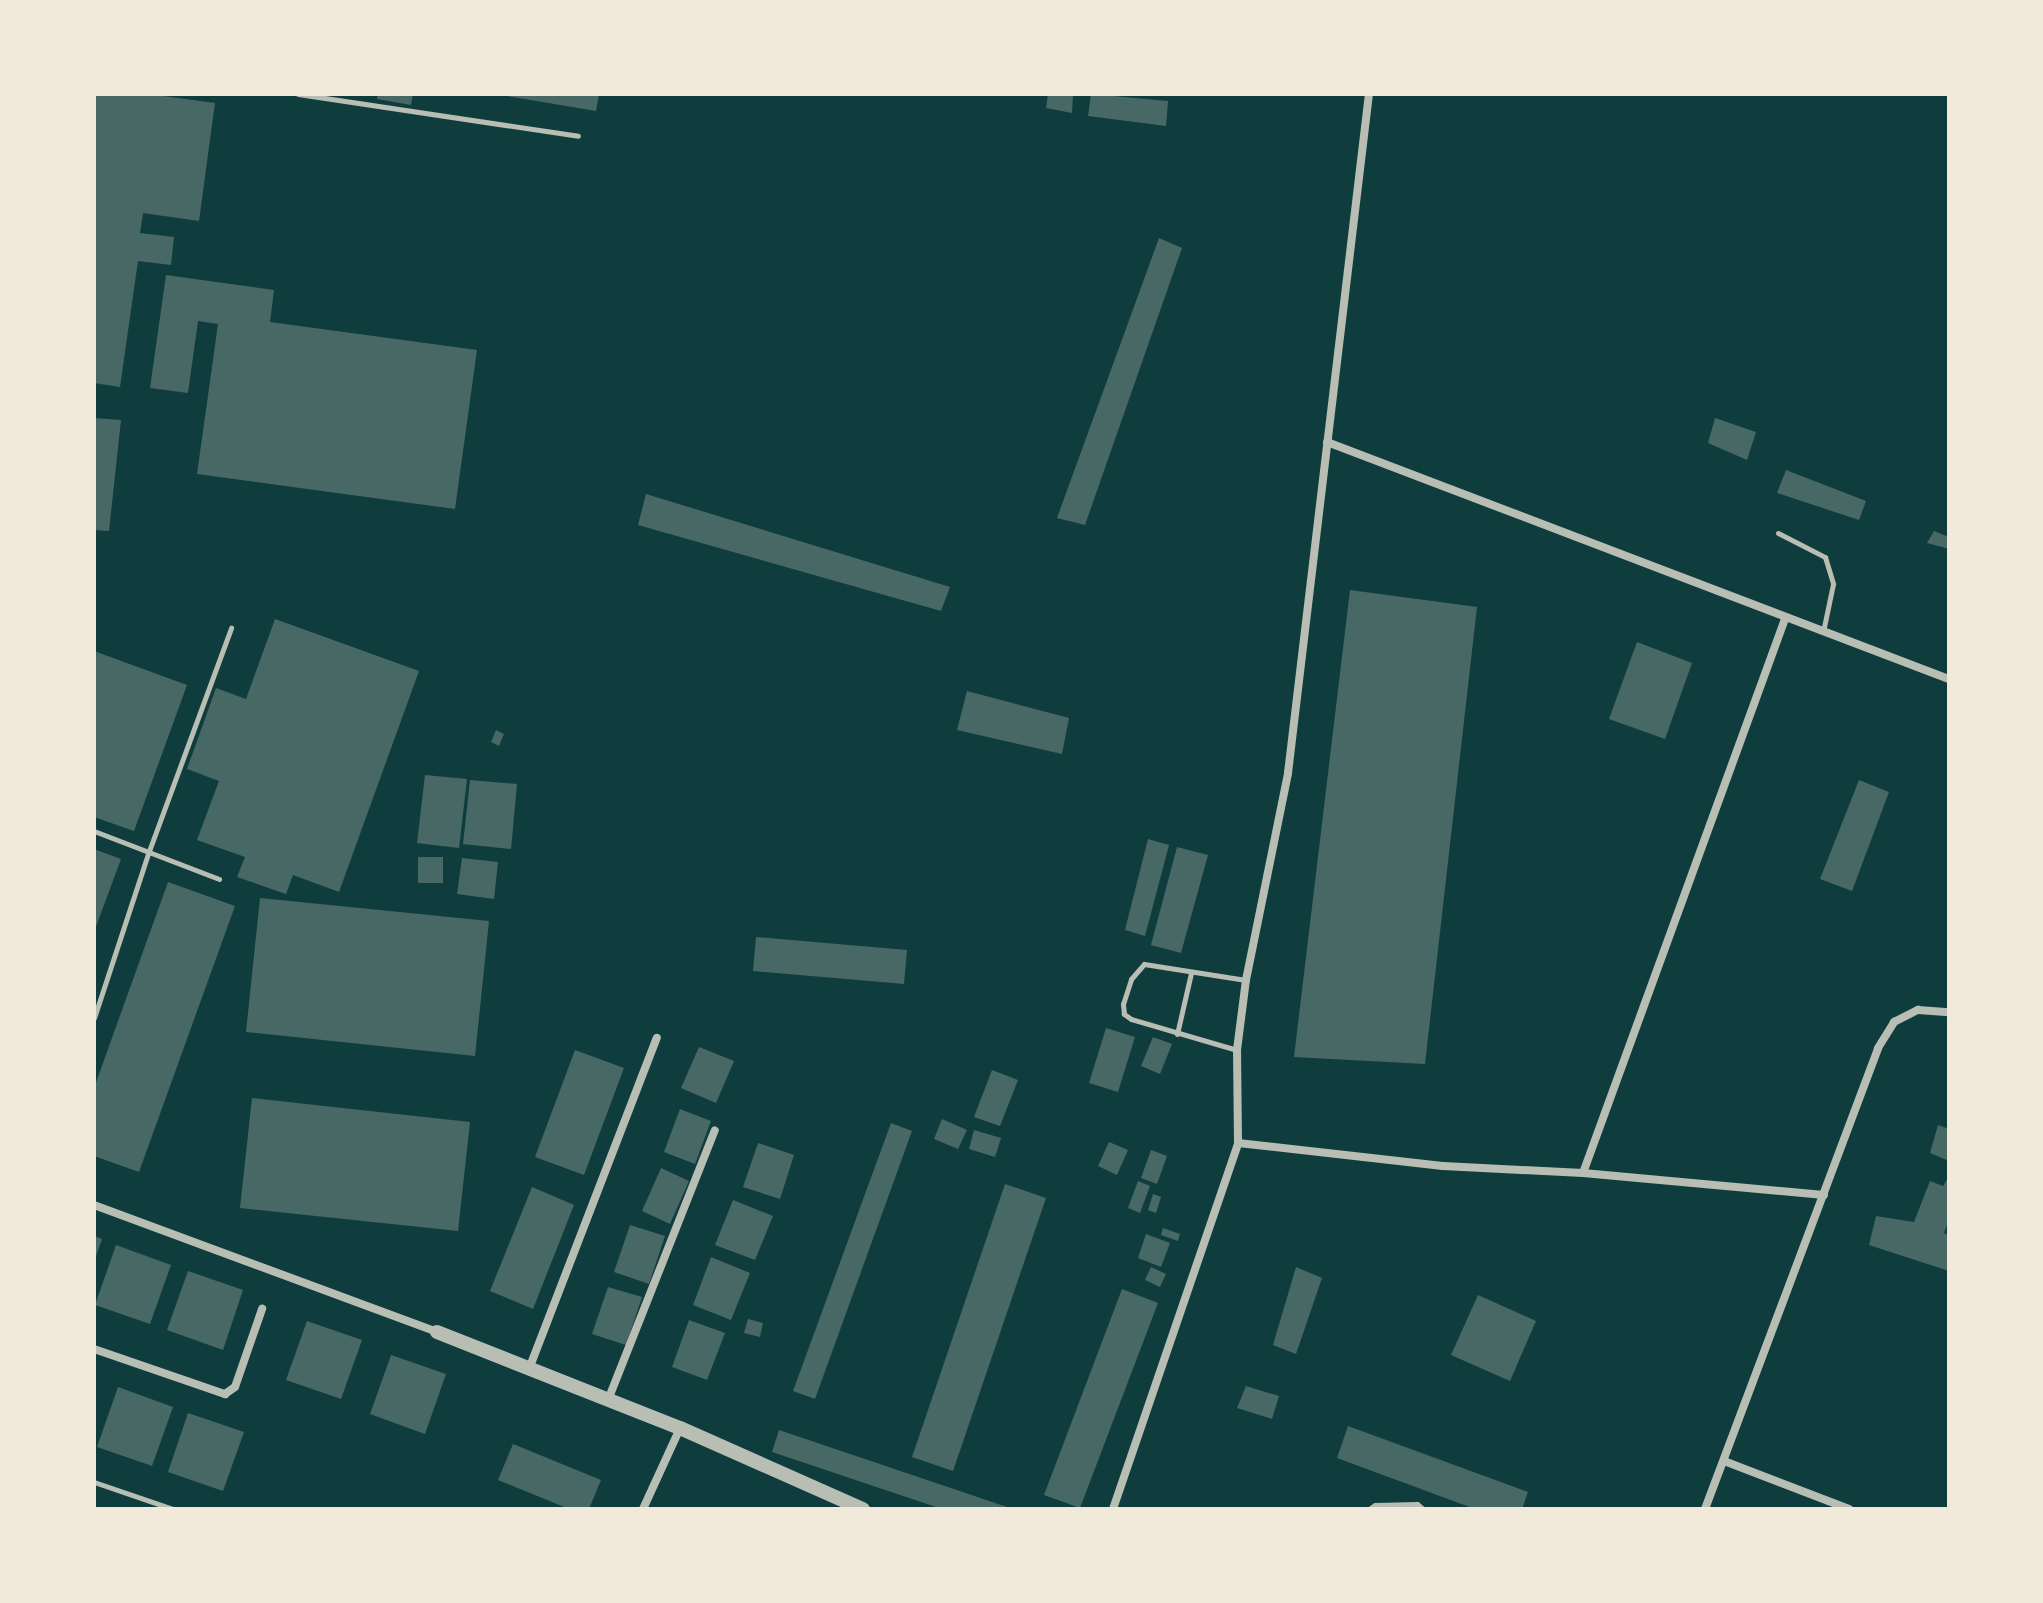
<!DOCTYPE html>
<html>
<head>
<meta charset="utf-8">
<style>
	body { margin:0 }
	#map { position:relative; width:2043px; height:1603px; overflow:hidden; background:#0f3d3e; font-family:Literata,serif }
	div>[style] { position:absolute }
	.building>* { inset:0; background:#486865 }
	.service>* { height:5px; margin:-2.5px; padding:0 2.5px; transform-origin:2.5px; border-radius:2.5px; background:#b8beb3 }
	.minor>* { height:8px; margin:-4px; padding:0 4px; transform-origin:4px; border-radius:4px; background:#b8beb3 }
	.tertiary>* { height:14px; margin:-7px; padding:0 7px; transform-origin:7px; border-radius:7px; background:#b8beb3 }
	span { translate:-50% -50%; white-space:nowrap; text-align:center; line-height:1.15; -webkit-text-stroke:7px #f1e9da; paint-order:stroke }
	.frame { position:absolute; inset:0; border:96px solid #f1e9da; pointer-events:none }
</style>
</head>
<body>
<div id="map">
	<div class="building">
		<i style="clip-path:polygon(94px 94px,148px 94px,215px 103px,199px 221px,143px 213px,140px 233px,174px 237px,171px 265px,138px 261px,120px 387px,94px 383px)"></i>
		<i style="clip-path:polygon(378px 94px,413px 94px,411px 105px,377px 99px)"></i>
		<i style="clip-path:polygon(495px 94px,599px 94px,596px 111px)"></i>
		<i style="clip-path:polygon(1048px 94px,1073px 94px,1072px 113px,1046px 108px)"></i>
		<i style="clip-path:polygon(1091px 94px,1168px 101px,1166px 126px,1088px 116px)"></i>
		<i style="clip-path:polygon(1159px 238px,1182px 248px,1085px 525px,1057px 518px)"></i>
		<i style="clip-path:polygon(166px 275px,274px 290px,270px 322px,477px 350px,455px 509px,197px 474px,218px 324px,198px 321px,188px 393px,150px 388px)"></i>
		<i style="clip-path:polygon(94px 418px,121px 420px,109px 531px,94px 530px)"></i>
		<i style="clip-path:polygon(1715px 418px,1756px 432px,1747px 460px,1708px 443px)"></i>
		<i style="clip-path:polygon(1786px 470px,1866px 501px,1859px 520px,1777px 493px)"></i>
		<i style="clip-path:polygon(646px 494px,950px 587px,941px 611px,638px 525px)"></i>
		<i style="clip-path:polygon(1934px 531px,1949px 537px,1949px 549px,1927px 543px)"></i>
		<i style="clip-path:polygon(1350px 590px,1477px 607px,1425px 1064px,1294px 1057px)"></i>
		<i style="clip-path:polygon(275px 619px,419px 671px,339px 892px,293px 875px,286px 894px,237px 877px,245px 857px,197px 840px,219px 781px,187px 769px,216px 688px,246px 699px)"></i>
		<i style="clip-path:polygon(1637px 642px,1692px 663px,1665px 739px,1609px 719px)"></i>
		<i style="clip-path:polygon(94px 651px,187px 685px,134px 831px,94px 817px)"></i>
		<i style="clip-path:polygon(967px 691px,1069px 718px,1062px 754px,957px 730px)"></i>
		<i style="clip-path:polygon(496px 730px,504px 734px,499px 746px,491px 742px)"></i>
		<i style="clip-path:polygon(425px 775px,467px 779px,459px 848px,417px 843px)"></i>
		<i style="clip-path:polygon(470px 780px,517px 784px,511px 849px,463px 844px)"></i>
		<i style="clip-path:polygon(1859px 780px,1889px 792px,1852px 891px,1820px 879px)"></i>
		<i style="clip-path:polygon(1148px 839px,1169px 845px,1145px 936px,1125px 930px)"></i>
		<i style="clip-path:polygon(1177px 847px,1208px 855px,1181px 953px,1151px 945px)"></i>
		<i style="clip-path:polygon(94px 849px,121px 859px,94px 932px)"></i>
		<i style="clip-path:polygon(418px 857px,443px 857px,443px 883px,418px 883px)"></i>
		<i style="clip-path:polygon(462px 858px,498px 862px,494px 899px,457px 894px)"></i>
		<i style="clip-path:polygon(168px 882px,235px 906px,139px 1172px,94px 1156px,94px 1088px)"></i>
		<i style="clip-path:polygon(260px 898px,489px 921px,475px 1056px,246px 1032px)"></i>
		<i style="clip-path:polygon(756px 937px,907px 950px,904px 984px,753px 971px)"></i>
		<i style="clip-path:polygon(1106px 1028px,1135px 1037px,1118px 1092px,1089px 1083px)"></i>
		<i style="clip-path:polygon(1153px 1037px,1172px 1044px,1160px 1074px,1141px 1066px)"></i>
		<i style="clip-path:polygon(699px 1047px,734px 1061px,716px 1103px,681px 1088px)"></i>
		<i style="clip-path:polygon(575px 1050px,624px 1068px,584px 1175px,535px 1157px)"></i>
		<i style="clip-path:polygon(992px 1070px,1018px 1080px,1000px 1126px,974px 1117px)"></i>
		<i style="clip-path:polygon(252px 1098px,470px 1122px,458px 1231px,240px 1208px)"></i>
		<i style="clip-path:polygon(680px 1109px,711px 1121px,695px 1164px,664px 1152px)"></i>
		<i style="clip-path:polygon(942px 1119px,967px 1130px,958px 1149px,934px 1139px)"></i>
		<i style="clip-path:polygon(891px 1123px,912px 1131px,815px 1399px,793px 1391px)"></i>
		<i style="clip-path:polygon(1938px 1125px,1949px 1129px,1949px 1161px,1930px 1153px)"></i>
		<i style="clip-path:polygon(974px 1130px,1001px 1138px,995px 1157px,969px 1149px)"></i>
		<i style="clip-path:polygon(1109px 1142px,1128px 1150px,1117px 1175px,1098px 1166px)"></i>
		<i style="clip-path:polygon(758px 1143px,794px 1155px,780px 1199px,743px 1187px)"></i>
		<i style="clip-path:polygon(1151px 1150px,1167px 1156px,1157px 1184px,1141px 1178px)"></i>
		<i style="clip-path:polygon(661px 1168px,689px 1181px,670px 1224px,642px 1211px)"></i>
		<i style="clip-path:polygon(1949px 1176px,1949px 1220px,1944px 1233px,1949px 1235px,1949px 1271px,1869px 1245px,1876px 1216px,1914px 1222px,1930px 1181px,1943px 1186px)"></i>
		<i style="clip-path:polygon(1138px 1181px,1150px 1186px,1140px 1213px,1128px 1208px)"></i>
		<i style="clip-path:polygon(1005px 1184px,1046px 1198px,953px 1471px,912px 1457px)"></i>
		<i style="clip-path:polygon(532px 1187px,574px 1205px,533px 1309px,490px 1291px)"></i>
		<i style="clip-path:polygon(1153px 1194px,1161px 1197px,1156px 1213px,1148px 1210px)"></i>
		<i style="clip-path:polygon(733px 1200px,773px 1216px,755px 1260px,715px 1245px)"></i>
		<i style="clip-path:polygon(630px 1225px,665px 1236px,649px 1284px,614px 1272px)"></i>
		<i style="clip-path:polygon(1163px 1228px,1180px 1234px,1178px 1241px,1161px 1235px)"></i>
		<i style="clip-path:polygon(1146px 1234px,1170px 1243px,1161px 1267px,1138px 1258px)"></i>
		<i style="clip-path:polygon(94px 1236px,102px 1239px,94px 1262px)"></i>
		<i style="clip-path:polygon(116px 1245px,171px 1265px,150px 1324px,95px 1305px)"></i>
		<i style="clip-path:polygon(711px 1257px,750px 1273px,731px 1320px,693px 1305px)"></i>
		<i style="clip-path:polygon(1151px 1267px,1166px 1274px,1160px 1287px,1145px 1280px)"></i>
		<i style="clip-path:polygon(1296px 1267px,1322px 1278px,1296px 1354px,1273px 1345px)"></i>
		<i style="clip-path:polygon(188px 1271px,243px 1290px,223px 1350px,167px 1330px)"></i>
		<i style="clip-path:polygon(608px 1287px,642px 1297px,626px 1345px,592px 1334px)"></i>
		<i style="clip-path:polygon(1122px 1289px,1158px 1303px,1080px 1508px,1044px 1495px)"></i>
		<i style="clip-path:polygon(1478px 1295px,1536px 1321px,1510px 1381px,1451px 1355px)"></i>
		<i style="clip-path:polygon(748px 1319px,763px 1323px,760px 1337px,744px 1333px)"></i>
		<i style="clip-path:polygon(689px 1320px,725px 1333px,707px 1380px,672px 1367px)"></i>
		<i style="clip-path:polygon(307px 1321px,362px 1340px,341px 1399px,286px 1380px)"></i>
		<i style="clip-path:polygon(391px 1355px,446px 1374px,425px 1434px,370px 1414px)"></i>
		<i style="clip-path:polygon(1246px 1386px,1279px 1396px,1272px 1419px,1237px 1408px)"></i>
		<i style="clip-path:polygon(118px 1387px,173px 1407px,152px 1466px,97px 1447px)"></i>
		<i style="clip-path:polygon(188px 1413px,244px 1432px,223px 1491px,168px 1472px)"></i>
		<i style="clip-path:polygon(1348px 1426px,1528px 1492px,1522px 1509px,1475px 1509px,1337px 1458px)"></i>
		<i style="clip-path:polygon(779px 1430px,1010px 1508px,1010px 1509px,942px 1509px,772px 1452px)"></i>
		<i style="clip-path:polygon(513px 1444px,601px 1480px,589px 1509px,569px 1509px,498px 1480px)"></i>
	</div>
	<div class="service">
		<i style="left:298px;top:94px;width:283px;rotate:8.5deg"></i>
		<i style="left:1778px;top:533px;width:53px;rotate:27.1deg"></i>
		<i style="left:1825px;top:557px;width:28px;rotate:73deg"></i>
		<i style="left:1833px;top:584px;width:49px;rotate:101.8deg"></i>
		<i style="left:94px;top:831px;width:134px;rotate:21deg"></i>
		<i style="left:94px;top:1018px;width:176px;rotate:-71.8deg"></i>
		<i style="left:149px;top:851px;width:238px;rotate:-69.8deg"></i>
		<i style="left:1177px;top:1034px;width:63px;rotate:-77.1deg"></i>
		<i style="left:1237px;top:1050px;width:110px;rotate:-163.7deg"></i>
		<i style="left:1131px;top:1019px;width:9px;rotate:-144deg"></i>
		<i style="left:1124px;top:1014px;width:10px;rotate:-96deg"></i>
		<i style="left:1123px;top:1004px;width:26px;rotate:-72deg"></i>
		<i style="left:1131px;top:979px;width:20px;rotate:-49deg"></i>
		<i style="left:1144px;top:964px;width:103px;rotate:8.9deg"></i>
		<i style="left:94px;top:1482px;width:83px;rotate:18.9deg"></i>
		<i style="left:1369px;top:1509px;width:7px;rotate:-34deg"></i>
		<i style="left:1375px;top:1505px;width:42px;rotate:-1.4deg"></i>
		<i style="left:1417px;top:1504px;width:8px;rotate:40deg"></i>
	</div>
	<div class="minor">
		<i style="left:1327px;top:442px;width:666px;rotate:20.86deg"></i>
		<i style="left:1238px;top:1143px;width:206px;rotate:6.4deg"></i>
		<i style="left:1443px;top:1166px;width:140px;rotate:2.9deg"></i>
		<i style="left:1583px;top:1173px;width:242px;rotate:5.2deg"></i>
		<i style="left:1583px;top:1173px;width:590px;rotate:-69.97deg"></i>
		<i style="left:94px;top:1205px;width:366px;rotate:20.3deg"></i>
		<i style="left:94px;top:1349px;width:139px;rotate:19deg"></i>
		<i style="left:225px;top:1394px;width:12px;rotate:-35deg"></i>
		<i style="left:235px;top:1387px;width:83px;rotate:-70.9deg"></i>
		<i style="left:529px;top:1369px;width:355px;rotate:-68.9deg"></i>
		<i style="left:608px;top:1400px;width:290px;rotate:-68.4deg"></i>
		<i style="left:1724px;top:1461px;width:134px;rotate:21deg"></i>
		<i style="left:643px;top:1509px;width:89px;rotate:-65.4deg"></i>
		<i style="left:1113px;top:1509px;width:387px;rotate:-71.1deg"></i>
		<i style="left:1238px;top:1143px;width:93px;rotate:-90.6deg"></i>
		<i style="left:1237px;top:1050px;width:71px;rotate:-82.7deg"></i>
		<i style="left:1246px;top:980px;width:211px;rotate:-78.5deg"></i>
		<i style="left:1288px;top:773px;width:684px;rotate:-83.2deg"></i>
		<i style="left:1705px;top:1509px;width:492px;rotate:-69.4deg"></i>
		<i style="left:1878px;top:1048px;width:31px;rotate:-58deg"></i>
		<i style="left:1894px;top:1022px;width:27px;rotate:-27deg"></i>
		<i style="left:1918px;top:1010px;width:31px;rotate:4deg"></i>
	</div>
	<div class="tertiary">
		<i style="left:437px;top:1332px;width:261px;rotate:21.6deg"></i>
		<i style="left:680px;top:1428px;width:200px;rotate:23.9deg"></i>
	</div>
	<div class="frame"></div>
</div>
</body>
</html>
